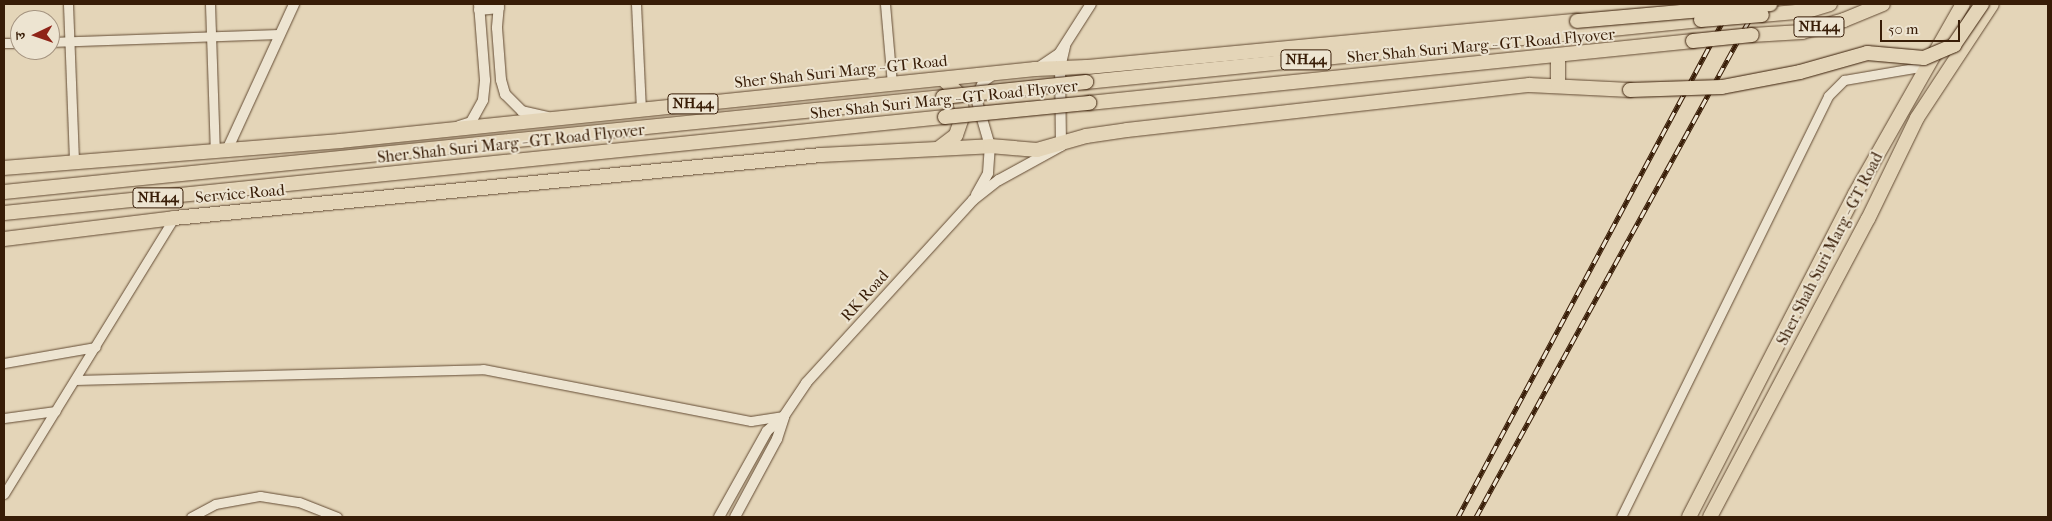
<!DOCTYPE html>
<html>
<head>
<meta charset="utf-8">
<style>
	body { margin:0 }
	#map { position:relative; width:2052px; height:521px; overflow:hidden; background:#e4d5b8; font-family:"IM FELL French Canon","Noto Serif Devanagari",serif }
	div>[style] { position:absolute }
	.roads { filter:drop-shadow(0 0 1px #634b33) drop-shadow(0 0 1px #634b33) }
	.minor>* { height:9px; margin:-4.5px; padding:0 4.5px; transform-origin:4.5px; border-radius:4.5px; background:#ede4d1 }
	.tertiary>* { height:10px; margin:-5px; padding:0 5px; transform-origin:5px; border-radius:5px; background:#ede4d1 }
	.primary>* { height:14px; margin:-7px; padding:0 7px; transform-origin:7px; border-radius:7px; background:#e4d5b8 }
	.trunk>* { height:14px; margin:-7px; padding:0 7px; transform-origin:7px; border-radius:7px; background:#e4d5b8 }
	.rail>* { height:5px; margin-top:-2.5px; transform-origin:0; background:repeating-linear-gradient(90deg,#ede4d1 0 9px,#381d07 0 18px); box-sizing:border-box; border-block:1px solid #381d07 }
	.bridges { filter:drop-shadow(0 0 1px #381d07) drop-shadow(0 0 1px #381d07) }
	.primary-bridge>* { height:14px; margin:-7px; padding:0 7px; transform-origin:7px; border-radius:7px; background:#e4d5b8 }
	.trunk-bridge>* { height:14px; margin:-7px; padding:0 7px; transform-origin:7px; border-radius:7px; background:#e4d5b8 }
	span { translate:-50% -50%; white-space:nowrap; text-align:center; line-height:1.15; -webkit-text-stroke:4px #ede4d1; paint-order:stroke }
	.shield-label span { padding:1px 4px; background:#ede4d1; border:1px solid; border-radius:4px; -webkit-text-stroke-width:0 }
	.shield-label { font-size:15px; color:#381d07; font-weight:700 }
	.street-label { font-size:16px; color:#381d07 }
	.frame { position:absolute; inset:0; border:5px solid #381d07; pointer-events:none }
	.north { position:absolute; left:10px; top:10px; width:50px; height:50px; box-sizing:border-box; background:#ede4d1; border:1px solid #a59480; border-radius:50%; rotate:267deg; font-size:14px; font-weight:700; line-height:20px; text-align:center; color:#381d07 }
	.north::after { content:''; display:block; margin:auto; width:18px; height:22px; background:#8f2418; clip-path:polygon(50% 0,100% 100%,50% 72%,0 100%) }
	.scale { position:absolute; left:1880px; top:20px; width:80px; height:22px; box-sizing:border-box; border:2px solid #381d07; border-top:0; padding-left:6px; font-size:15px; line-height:18px; white-space:nowrap; color:#381d07; -webkit-text-stroke:4px #ede4d1; paint-order:stroke }
</style>
</head>
<body>
<div id="map">
	<div class="roads">
		<div class="minor">
			<i style="left:68px;top:4px;width:159px;rotate:87.8deg"></i>
			<i style="left:210px;top:4px;width:147px;rotate:88.1deg"></i>
			<i style="left:636px;top:4px;width:106px;rotate:87.3deg"></i>
			<i style="left:885px;top:4px;width:80px;rotate:85deg"></i>
			<i style="left:50px;top:42px;width:229px;rotate:-2deg"></i>
			<i style="left:4px;top:43px;width:16px"></i>
			<i style="left:4px;top:363px;width:93px;rotate:-9.9deg"></i>
			<i style="left:75px;top:380px;width:408px;rotate:-1.5deg"></i>
			<i style="left:483px;top:369px;width:273px;rotate:11deg"></i>
			<i style="left:751px;top:421px;width:33px;rotate:-9deg"></i>
			<i style="left:4px;top:418px;width:52px;rotate:-7.7deg"></i>
			<i style="left:4px;top:494px;width:324px;rotate:-58.4deg"></i>
			<i style="left:191px;top:517px;width:27px;rotate:-28deg"></i>
			<i style="left:215px;top:504px;width:46px;rotate:-10.1deg"></i>
			<i style="left:260px;top:496px;width:39px;rotate:9deg"></i>
			<i style="left:299px;top:502px;width:41px;rotate:21.5deg"></i>
			<i style="left:1621px;top:517px;width:469px;rotate:-63.8deg"></i>
			<i style="left:1828px;top:96px;width:23px;rotate:-45deg"></i>
			<i style="left:1844px;top:80px;width:83px;rotate:-9.7deg"></i>
		</div>
		<div class="tertiary">
			<i style="left:499px;top:4px;width:24px;rotate:95deg"></i>
			<i style="left:497px;top:28px;width:52px;rotate:85.6deg"></i>
			<i style="left:501px;top:80px;width:15px;rotate:74deg"></i>
			<i style="left:505px;top:94px;width:24px;rotate:45deg"></i>
			<i style="left:522px;top:111px;width:26px;rotate:13deg"></i>
			<i style="left:479px;top:10px;width:20px;rotate:-6deg"></i>
			<i style="left:1038px;top:68px;width:25px;rotate:-34deg"></i>
			<i style="left:1059px;top:54px;width:59px;rotate:-57.4deg"></i>
			<i style="left:459px;top:126px;width:13px;rotate:-18deg"></i>
			<i style="left:471px;top:122px;width:25px;rotate:-61deg"></i>
			<i style="left:483px;top:100px;width:20px;rotate:-84deg"></i>
			<i style="left:485px;top:80px;width:76px;rotate:-94.5deg"></i>
			<i style="left:227px;top:150px;width:161px;rotate:-65.3deg"></i>
			<i style="left:976px;top:195px;width:25px;rotate:-61deg"></i>
			<i style="left:988px;top:173px;width:27px;rotate:-86deg"></i>
			<i style="left:990px;top:146px;width:50px;rotate:-106.3deg"></i>
			<i style="left:976px;top:98px;width:17px;rotate:-66deg"></i>
			<i style="left:983px;top:82px;width:14px;rotate:-36deg"></i>
			<i style="left:719px;top:517px;width:98px;rotate:-60.8deg"></i>
			<i style="left:767px;top:431px;width:23px;rotate:-41deg"></i>
			<i style="left:784px;top:416px;width:40px;rotate:-56deg"></i>
			<i style="left:806px;top:383px;width:248px;rotate:-47.6deg"></i>
			<i style="left:973px;top:200px;width:33px;rotate:-38deg"></i>
			<i style="left:999px;top:180px;width:71px;rotate:-28.7deg"></i>
			<i style="left:1061px;top:146px;width:78px;rotate:-90.7deg"></i>
			<i style="left:1060px;top:68px;width:23px;rotate:-77deg"></i>
			<i style="left:735px;top:517px;width:89px;rotate:-61.7deg"></i>
			<i style="left:777px;top:439px;width:23px;rotate:-72deg"></i>
		</div>
		<div class="primary">
			<i style="left:939px;top:148px;width:21px;rotate:-37deg"></i>
			<i style="left:956px;top:135px;width:21px;rotate:-71deg"></i>
			<i style="left:963px;top:115px;width:21px;rotate:-101deg"></i>
			<i style="left:959px;top:94px;width:22px;rotate:-137deg"></i>
			<i style="left:4px;top:168px;width:337px;rotate:-4.6deg"></i>
			<i style="left:340px;top:141px;width:699px;rotate:-5.91deg"></i>
			<i style="left:1035px;top:69px;width:52px;rotate:-2.2deg"></i>
			<i style="left:1087px;top:67px;width:492px;rotate:-5.4deg"></i>
			<i style="left:4px;top:239px;width:171px;rotate:-7deg"></i>
			<i style="left:174px;top:218px;width:650px;rotate:-5.56deg"></i>
			<i style="left:821px;top:155px;width:169px;rotate:-3deg"></i>
			<i style="left:990px;top:146px;width:47px;rotate:4.9deg"></i>
			<i style="left:1037px;top:150px;width:51px;rotate:-15.9deg"></i>
			<i style="left:1086px;top:136px;width:41px;rotate:-8.3deg"></i>
			<i style="left:1127px;top:130px;width:405px;rotate:-6.4deg"></i>
			<i style="left:1529px;top:85px;width:101px;rotate:2.8deg"></i>
			<i style="left:1689px;top:517px;width:363px;rotate:-62.8deg"></i>
			<i style="left:1855px;top:194px;width:219px;rotate:-60.4deg"></i>
			<i style="left:1710px;top:517px;width:337px;rotate:-62.1deg"></i>
			<i style="left:1868px;top:219px;width:112px;rotate:-64.1deg"></i>
			<i style="left:1917px;top:118px;width:136px;rotate:-56.7deg"></i>
		</div>
		<div class="trunk">
			<i style="left:1762px;top:15px;width:45px;rotate:-5.1deg"></i>
			<i style="left:1807px;top:11px;width:24px;rotate:-17deg"></i>
			<i style="left:1752px;top:35px;width:50px;rotate:-3.4deg"></i>
			<i style="left:1802px;top:32px;width:44px;rotate:-15.9deg"></i>
			<i style="left:1844px;top:20px;width:42px;rotate:-22.3deg"></i>
			<i style="left:1558px;top:56px;width:28px;rotate:90deg"></i>
			<i style="left:1086px;top:82px;width:618px;rotate:-5.76deg"></i>
			<i style="left:1089px;top:103px;width:607px;rotate:-5.86deg"></i>
			<i style="left:4px;top:192px;width:944px;rotate:-5.78deg"></i>
			<i style="left:4px;top:213px;width:946px;rotate:-5.83deg"></i>
		</div>
	</div>
	<div class="rail">
		<i style="left:1458px;top:517px;width:582px;rotate:-61.89deg"></i>
		<i style="left:1476px;top:517px;width:585px;rotate:-61.2deg"></i>
	</div>
	<div class="bridges">
		<div class="primary-bridge">
			<i style="left:1577px;top:21px;width:194px;rotate:-5deg"></i>
			<i style="left:1630px;top:90px;width:92px;rotate:-1.9deg"></i>
			<i style="left:1722px;top:87px;width:79px;rotate:-10.9deg"></i>
			<i style="left:1800px;top:72px;width:70px;rotate:-15.8deg"></i>
			<i style="left:1867px;top:53px;width:57px;rotate:5deg"></i>
			<i style="left:1924px;top:58px;width:33px;rotate:-23deg"></i>
			<i style="left:1954px;top:45px;width:50px;rotate:-55.7deg"></i>
		</div>
		<div class="trunk-bridge">
			<i style="left:1701px;top:20px;width:61px;rotate:-4.7deg"></i>
			<i style="left:1693px;top:41px;width:59px;rotate:-5.8deg"></i>
			<i style="left:943px;top:97px;width:144px;rotate:-6deg"></i>
			<i style="left:945px;top:117px;width:145px;rotate:-5.6deg"></i>
		</div>
	</div>
	<div class="shield-label">
		<span style="left:1819px;top:27px">NH44</span>
		<span style="left:1306px;top:60px">NH44</span>
		<span style="left:693px;top:104px">NH44</span>
		<span style="left:158px;top:198px">NH44</span>
	</div>
	<div class="street-label">
		<span style="left:1481px;top:46px;rotate:-5deg">Sher Shah Suri Marg - GT Road Flyover</span>
		<span style="left:841px;top:72px;rotate:-6deg">Sher Shah Suri Marg - GT Road</span>
		<span style="left:944px;top:100px;rotate:-6deg">Sher Shah Suri Marg - GT Road Flyover</span>
		<span style="left:511px;top:144px;rotate:-6deg">Sher Shah Suri Marg - GT Road Flyover</span>
		<span style="left:240px;top:194px;rotate:-5deg">Service Road</span>
		<span style="left:1830px;top:249px;rotate:-63deg">Sher Shah Suri Marg - GT Road</span>
		<span style="left:865px;top:296px;rotate:-48deg">RK Road</span>
	</div>
	<div class="frame"></div>
	<div class="north">उ</div>
	<div class="scale">50 m</div>
</div>
</body>
</html>
